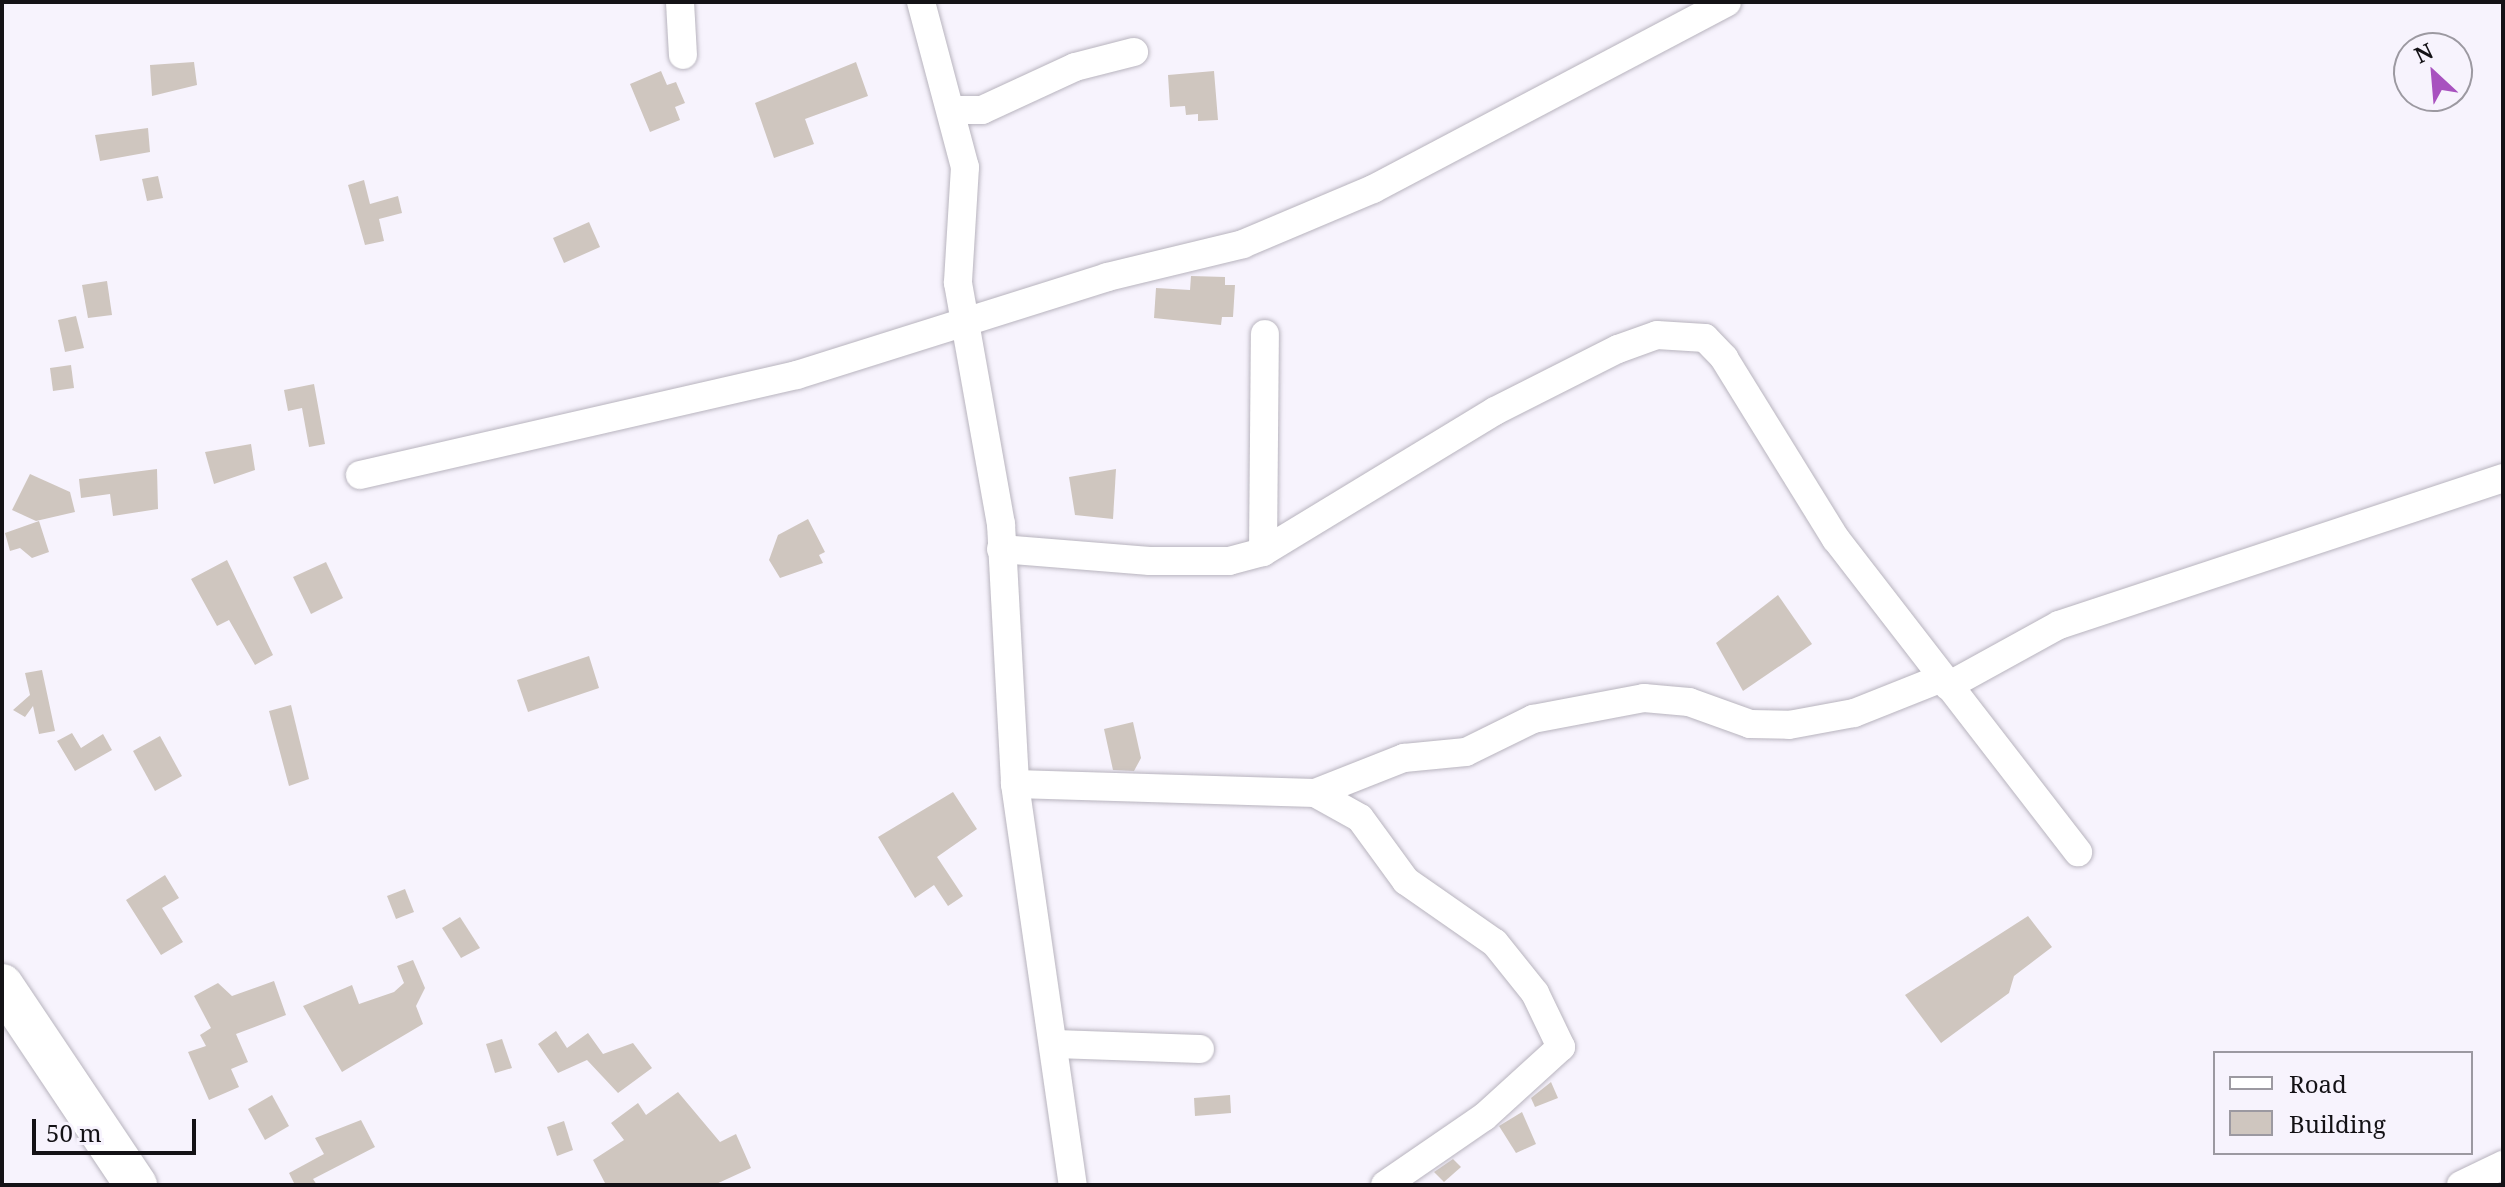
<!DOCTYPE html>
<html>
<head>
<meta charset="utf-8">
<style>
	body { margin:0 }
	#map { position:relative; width:2505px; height:1187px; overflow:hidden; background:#f7f3fd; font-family:"Noto Serif",serif }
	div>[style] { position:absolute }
	.building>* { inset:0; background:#cfc6bf }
	.roads { filter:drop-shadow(0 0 2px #b8b4be) drop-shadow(0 0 2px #b8b4be) }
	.minor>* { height:28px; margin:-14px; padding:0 14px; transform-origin:14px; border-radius:14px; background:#fff }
	.highway>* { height:42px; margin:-21px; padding:0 21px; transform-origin:21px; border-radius:21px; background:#fff }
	span { translate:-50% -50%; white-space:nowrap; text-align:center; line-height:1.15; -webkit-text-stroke:7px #f7f3fd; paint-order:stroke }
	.frame { position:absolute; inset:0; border:4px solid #141216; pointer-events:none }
	.legend { position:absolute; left:2213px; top:1051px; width:260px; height:104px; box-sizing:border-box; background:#f7f3fd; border:2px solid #9c99a1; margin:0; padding:10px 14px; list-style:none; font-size:24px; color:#141216 }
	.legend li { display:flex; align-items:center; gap:16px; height:40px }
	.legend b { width:40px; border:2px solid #9c99a1 }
	.north { position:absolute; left:2393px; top:32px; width:80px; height:80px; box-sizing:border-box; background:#f7f3fd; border:2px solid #9c99a1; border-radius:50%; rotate:334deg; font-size:22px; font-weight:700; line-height:32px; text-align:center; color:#141216 }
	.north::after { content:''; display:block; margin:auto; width:28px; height:36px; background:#a852bf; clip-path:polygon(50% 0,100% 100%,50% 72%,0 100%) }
	.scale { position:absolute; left:32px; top:1119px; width:164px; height:36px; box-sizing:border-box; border:4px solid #141216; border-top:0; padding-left:10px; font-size:24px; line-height:28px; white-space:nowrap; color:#141216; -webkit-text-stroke:6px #f7f3fd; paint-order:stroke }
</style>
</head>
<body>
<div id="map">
	<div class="building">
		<i style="clip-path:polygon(194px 62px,197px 85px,152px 96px,150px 65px)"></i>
		<i style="clip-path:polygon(856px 62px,868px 96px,805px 119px,814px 144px,774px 158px,755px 103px)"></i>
		<i style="clip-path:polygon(661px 71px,667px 85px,676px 82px,685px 103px,675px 107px,680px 120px,650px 132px,630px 84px)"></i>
		<i style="clip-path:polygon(1214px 71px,1218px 120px,1198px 121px,1198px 114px,1186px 115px,1185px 106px,1170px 107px,1168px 75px)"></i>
		<i style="clip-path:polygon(148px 128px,150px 152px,100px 161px,95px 135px)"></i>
		<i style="clip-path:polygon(158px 176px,163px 198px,147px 201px,142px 179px)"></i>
		<i style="clip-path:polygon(364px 180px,370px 204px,398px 196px,402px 213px,379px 219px,384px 241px,365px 245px,348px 185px)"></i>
		<i style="clip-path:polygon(589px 222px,600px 247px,564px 263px,553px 238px)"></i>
		<i style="clip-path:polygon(1191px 276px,1225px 277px,1225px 285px,1235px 285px,1233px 317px,1222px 317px,1221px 325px,1154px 318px,1156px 288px,1190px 290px)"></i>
		<i style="clip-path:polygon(107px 281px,112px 315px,88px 318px,82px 285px)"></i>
		<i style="clip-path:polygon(76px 316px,84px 348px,65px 352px,58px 320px)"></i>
		<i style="clip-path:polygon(71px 365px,74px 388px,53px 391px,50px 368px)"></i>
		<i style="clip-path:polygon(314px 384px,325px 444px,309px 447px,302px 408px,288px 411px,284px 390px)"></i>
		<i style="clip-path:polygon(251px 444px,255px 470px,214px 484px,205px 452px)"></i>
		<i style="clip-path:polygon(157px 469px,158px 509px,113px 516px,110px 494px,81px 498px,79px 479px)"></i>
		<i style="clip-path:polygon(1116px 469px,1113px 519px,1075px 515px,1069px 477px)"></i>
		<i style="clip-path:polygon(30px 474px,70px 492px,75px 512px,36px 521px,12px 510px)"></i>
		<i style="clip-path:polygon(808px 519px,825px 552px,819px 555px,823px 563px,780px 578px,769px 560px,778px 535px)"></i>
		<i style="clip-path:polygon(39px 521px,49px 552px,32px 558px,20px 548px,10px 551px,5px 533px)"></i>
		<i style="clip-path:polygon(227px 560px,273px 655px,255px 665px,229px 620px,217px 626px,191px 579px)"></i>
		<i style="clip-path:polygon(326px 562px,343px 598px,311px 614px,293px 577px)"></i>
		<i style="clip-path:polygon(1778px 595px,1812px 644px,1743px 691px,1716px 643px)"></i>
		<i style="clip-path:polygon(589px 656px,599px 688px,528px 712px,517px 680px)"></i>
		<i style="clip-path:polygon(42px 670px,55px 731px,39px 734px,33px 706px,25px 717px,13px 710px,30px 695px,25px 673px)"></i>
		<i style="clip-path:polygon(291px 705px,309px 779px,289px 786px,269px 711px)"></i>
		<i style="clip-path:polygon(1133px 722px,1141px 758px,1134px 771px,1113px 770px,1104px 729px)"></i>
		<i style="clip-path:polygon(72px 733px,81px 748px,103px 734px,112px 750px,75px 771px,57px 741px)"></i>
		<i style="clip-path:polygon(160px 736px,182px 776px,155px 791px,133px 751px)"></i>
		<i style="clip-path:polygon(953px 792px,977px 829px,937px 857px,963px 896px,948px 906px,934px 885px,915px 898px,878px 837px)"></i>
		<i style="clip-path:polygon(165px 875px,179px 898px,162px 908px,183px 942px,161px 955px,126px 900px)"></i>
		<i style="clip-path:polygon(405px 889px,414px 912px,396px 919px,387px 896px)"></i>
		<i style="clip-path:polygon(2028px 916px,2052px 947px,2014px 976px,2009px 993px,1941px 1043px,1905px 995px)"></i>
		<i style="clip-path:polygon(460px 917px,480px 948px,461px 958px,442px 928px)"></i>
		<i style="clip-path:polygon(413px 960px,425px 988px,416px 1006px,423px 1024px,342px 1072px,303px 1006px,352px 985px,359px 1004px,394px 992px,404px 983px,397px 966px)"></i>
		<i style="clip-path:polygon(274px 981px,286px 1015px,236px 1034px,248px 1062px,231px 1069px,239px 1087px,209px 1100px,188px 1052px,206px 1046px,200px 1035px,211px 1028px,194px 996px,218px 983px,232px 996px)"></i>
		<i style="clip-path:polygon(556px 1031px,567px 1048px,588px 1033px,603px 1054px,633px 1043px,652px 1068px,618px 1093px,587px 1060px,558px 1073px,538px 1044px)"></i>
		<i style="clip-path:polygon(502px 1039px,512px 1068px,495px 1073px,486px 1044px)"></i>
		<i style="clip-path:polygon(1551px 1082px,1558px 1098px,1535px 1107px,1531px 1098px)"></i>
		<i style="clip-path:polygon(678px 1092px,720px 1142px,736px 1134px,751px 1168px,714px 1185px,606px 1185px,593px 1160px,624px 1140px,611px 1123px,638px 1103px,646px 1115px)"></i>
		<i style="clip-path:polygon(272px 1095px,289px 1126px,265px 1140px,248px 1109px)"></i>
		<i style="clip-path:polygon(1230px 1095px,1231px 1113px,1195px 1116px,1194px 1098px)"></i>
		<i style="clip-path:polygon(1522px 1112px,1536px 1144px,1516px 1153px,1499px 1126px)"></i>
		<i style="clip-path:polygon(361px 1120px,375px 1147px,313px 1179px,317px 1185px,295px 1185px,289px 1173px,324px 1154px,315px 1138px)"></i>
		<i style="clip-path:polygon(564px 1121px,573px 1150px,557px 1156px,547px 1127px)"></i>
		<i style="clip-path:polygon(1453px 1159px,1461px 1167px,1444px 1182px,1434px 1172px)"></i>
	</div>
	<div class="roads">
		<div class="minor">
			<i style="left:680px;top:2px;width:53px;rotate:86.8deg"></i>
			<i style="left:921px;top:2px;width:171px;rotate:75.1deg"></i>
			<i style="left:965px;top:167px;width:116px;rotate:93.5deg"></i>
			<i style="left:958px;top:283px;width:245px;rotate:79.9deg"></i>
			<i style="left:1001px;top:524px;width:260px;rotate:86.9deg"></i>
			<i style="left:1015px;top:784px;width:405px;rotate:81.8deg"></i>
			<i style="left:951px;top:110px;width:31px"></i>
			<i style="left:982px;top:110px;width:102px;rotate:-24.8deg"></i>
			<i style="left:1075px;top:67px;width:61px;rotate:-14.3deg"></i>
			<i style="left:360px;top:475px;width:448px;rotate:-12.9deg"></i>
			<i style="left:797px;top:375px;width:325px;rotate:-17.5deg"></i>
			<i style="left:1107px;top:277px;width:140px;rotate:-13.6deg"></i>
			<i style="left:1243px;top:244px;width:141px;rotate:-22.9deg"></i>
			<i style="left:1373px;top:189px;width:400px;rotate:-27.8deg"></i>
			<i style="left:1001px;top:549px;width:149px;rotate:4.6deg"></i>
			<i style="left:1150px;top:561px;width:79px"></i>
			<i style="left:1229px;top:561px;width:35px;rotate:-15deg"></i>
			<i style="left:1263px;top:552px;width:271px;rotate:-31.3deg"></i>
			<i style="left:1495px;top:411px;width:138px;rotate:-26.8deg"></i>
			<i style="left:1618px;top:349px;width:41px;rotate:-19.7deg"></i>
			<i style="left:1657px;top:335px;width:48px;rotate:3.6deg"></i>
			<i style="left:1705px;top:338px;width:28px;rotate:46deg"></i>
			<i style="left:1724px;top:358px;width:213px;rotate:58.3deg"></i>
			<i style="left:1836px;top:539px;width:396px;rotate:52.3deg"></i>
			<i style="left:1263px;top:552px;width:218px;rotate:-89.5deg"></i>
			<i style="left:1948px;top:686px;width:127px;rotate:-28.8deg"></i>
			<i style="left:2059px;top:625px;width:468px;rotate:-18.3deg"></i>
			<i style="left:1015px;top:784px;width:300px;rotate:1.7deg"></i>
			<i style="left:1315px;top:793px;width:96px;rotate:-21.5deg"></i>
			<i style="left:1404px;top:758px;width:62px;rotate:-5.5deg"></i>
			<i style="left:1466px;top:752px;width:75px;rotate:-26.2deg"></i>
			<i style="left:1533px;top:719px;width:113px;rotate:-10.7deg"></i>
			<i style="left:1644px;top:698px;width:45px;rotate:5.1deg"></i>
			<i style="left:1689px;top:702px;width:65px;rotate:19.8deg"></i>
			<i style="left:1750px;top:724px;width:39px;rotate:1deg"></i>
			<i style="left:1789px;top:725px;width:66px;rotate:-10.5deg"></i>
			<i style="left:1854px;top:713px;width:95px;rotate:-21.7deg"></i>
			<i style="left:1315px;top:793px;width:51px;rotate:29.1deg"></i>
			<i style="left:1360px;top:818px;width:78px;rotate:53.9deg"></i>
			<i style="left:1406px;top:881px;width:108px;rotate:34.9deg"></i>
			<i style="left:1495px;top:943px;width:64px;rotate:51.3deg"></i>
			<i style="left:1535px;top:993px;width:60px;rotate:64.3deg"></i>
			<i style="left:1561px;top:1047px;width:104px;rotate:137.7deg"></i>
			<i style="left:1484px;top:1117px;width:120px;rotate:145.5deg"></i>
			<i style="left:1055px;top:1044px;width:145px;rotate:2deg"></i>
			<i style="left:2461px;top:1185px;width:47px;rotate:-25.5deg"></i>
		</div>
		<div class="highway">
			<i style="left:2px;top:985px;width:241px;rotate:56.2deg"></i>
		</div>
	</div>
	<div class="frame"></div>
	<ul class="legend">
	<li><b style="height:10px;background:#fff"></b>Road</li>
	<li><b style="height:22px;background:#cfc6bf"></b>Building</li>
	</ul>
	<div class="north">N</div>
	<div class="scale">50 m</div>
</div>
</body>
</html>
